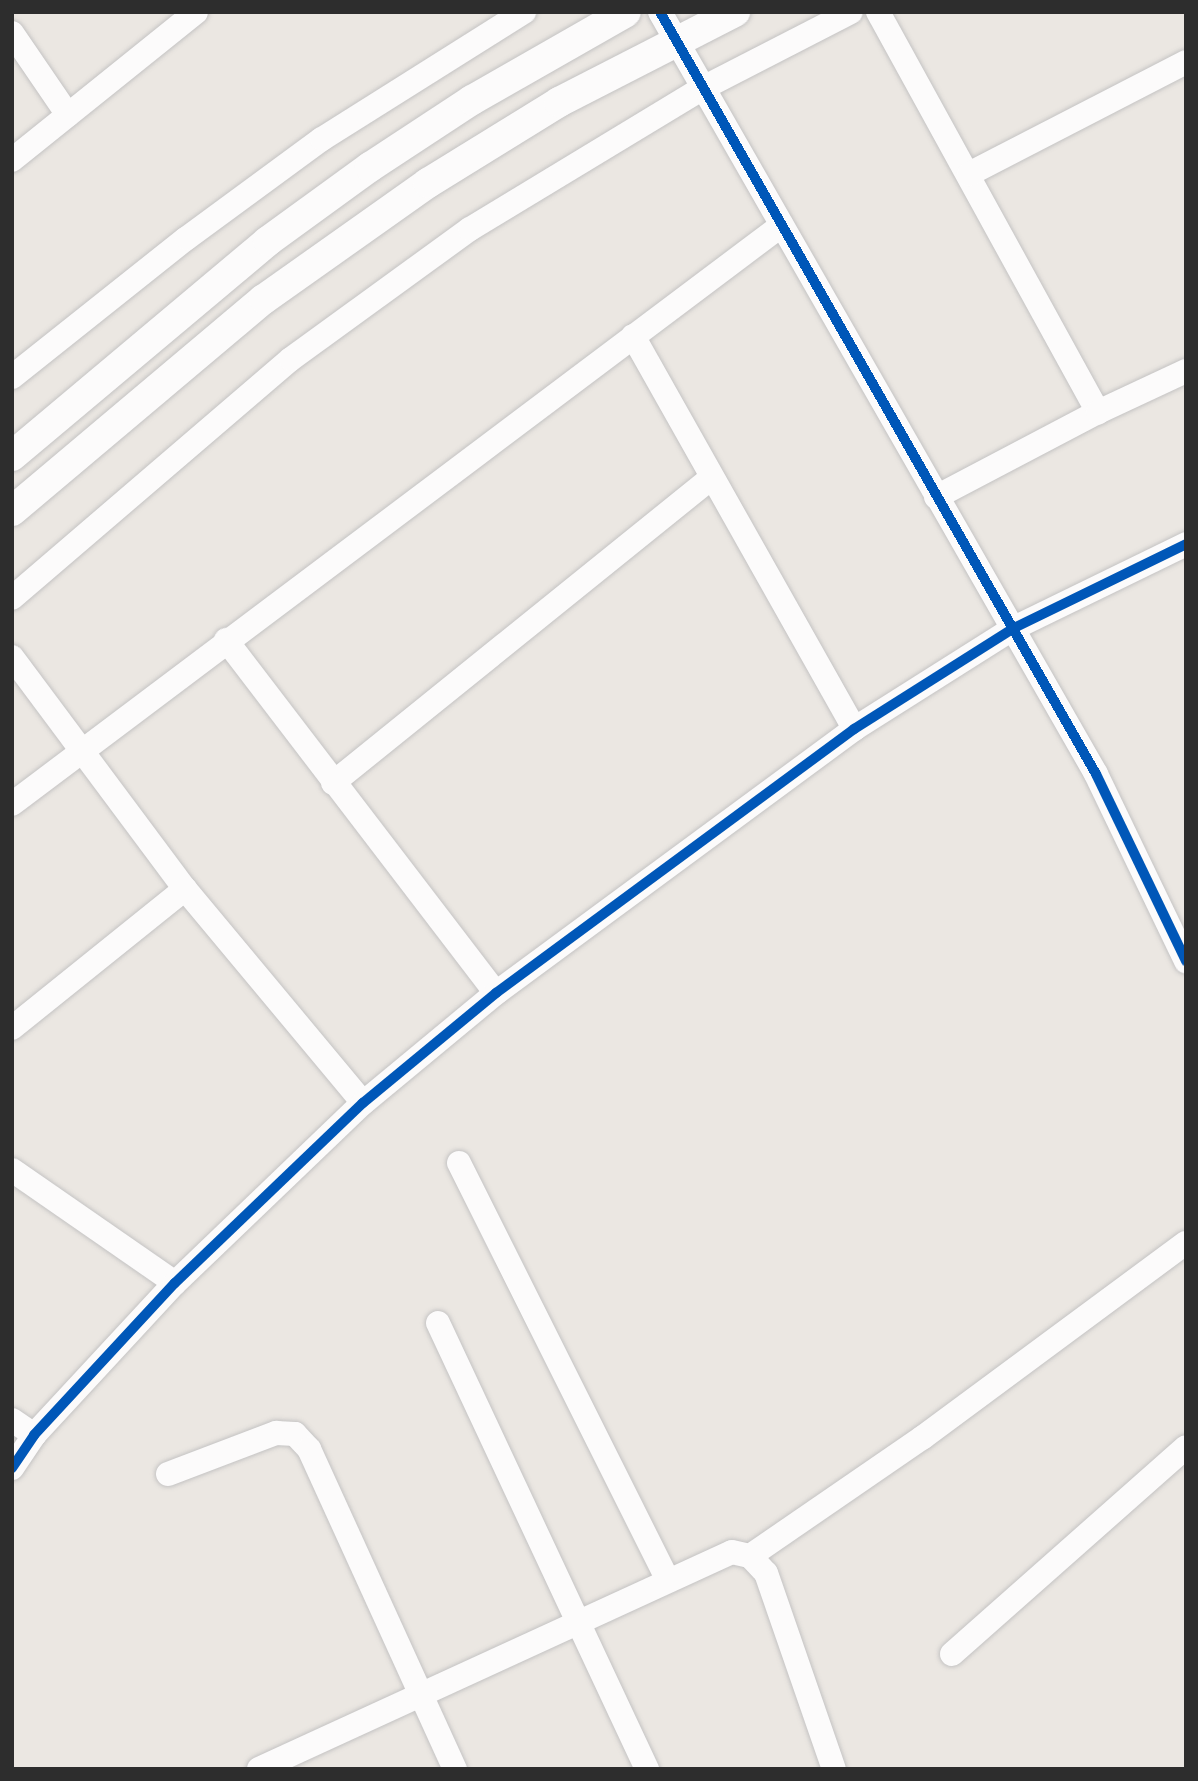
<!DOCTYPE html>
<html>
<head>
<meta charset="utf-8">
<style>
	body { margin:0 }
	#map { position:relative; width:1198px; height:1781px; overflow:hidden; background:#ebe7e2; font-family:"Golos Text",sans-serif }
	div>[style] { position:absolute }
	.roads { filter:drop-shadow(0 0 2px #c4c3c3) drop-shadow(0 0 2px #c4c3c3) }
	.minor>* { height:24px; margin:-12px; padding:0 12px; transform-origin:12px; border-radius:12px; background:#fcfbfb }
	.tertiary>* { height:30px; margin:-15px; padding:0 15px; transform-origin:15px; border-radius:15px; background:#fcfbfb }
	.cycleway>* { height:10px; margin:-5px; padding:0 5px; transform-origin:5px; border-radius:5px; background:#0057b8 }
	span { translate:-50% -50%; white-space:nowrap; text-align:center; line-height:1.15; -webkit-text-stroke:7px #fff; paint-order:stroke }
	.frame { position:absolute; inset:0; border:14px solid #2d2d2d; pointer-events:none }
</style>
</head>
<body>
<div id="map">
	<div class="roads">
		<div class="minor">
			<i style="left:660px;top:12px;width:878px;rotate:60.22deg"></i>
			<i style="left:1096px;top:774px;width:208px;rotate:64.3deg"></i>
			<i style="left:878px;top:12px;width:457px;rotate:61.2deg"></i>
			<i style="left:12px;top:33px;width:99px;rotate:55.7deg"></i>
			<i style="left:12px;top:160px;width:236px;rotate:-38.8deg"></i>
			<i style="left:969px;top:174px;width:244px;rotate:-27.3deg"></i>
			<i style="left:633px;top:336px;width:451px;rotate:60.6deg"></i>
			<i style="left:12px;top:377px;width:223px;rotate:-38.5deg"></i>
			<i style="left:187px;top:238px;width:167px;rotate:-36.3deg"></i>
			<i style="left:322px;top:139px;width:239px;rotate:-32.2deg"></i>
			<i style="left:936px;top:497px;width:183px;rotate:-27.7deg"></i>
			<i style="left:1098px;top:412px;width:97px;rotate:-25deg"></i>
			<i style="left:12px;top:598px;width:367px;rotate:-40.6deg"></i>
			<i style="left:291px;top:359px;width:221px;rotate:-36deg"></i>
			<i style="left:470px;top:229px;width:272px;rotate:-31.2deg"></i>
			<i style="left:703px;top:88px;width:166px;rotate:-27.2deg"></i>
			<i style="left:226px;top:640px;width:444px;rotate:52.6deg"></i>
			<i style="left:12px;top:657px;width:289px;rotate:53.3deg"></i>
			<i style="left:185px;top:889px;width:278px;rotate:50.2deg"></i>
			<i style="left:333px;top:783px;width:486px;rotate:-38.9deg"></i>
			<i style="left:12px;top:804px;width:963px;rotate:-36.94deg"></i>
			<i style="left:12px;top:1028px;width:222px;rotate:-38.8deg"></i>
			<i style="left:459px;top:1163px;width:465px;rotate:63.4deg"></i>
			<i style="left:12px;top:1170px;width:198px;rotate:34.7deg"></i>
			<i style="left:438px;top:1323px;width:493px;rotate:64.9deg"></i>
			<i style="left:12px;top:1420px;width:27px;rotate:34deg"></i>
			<i style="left:12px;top:1468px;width:40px;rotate:-56deg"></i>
			<i style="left:34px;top:1435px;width:207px;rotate:-47.2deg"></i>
			<i style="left:175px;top:1283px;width:260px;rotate:-43.8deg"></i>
			<i style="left:363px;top:1103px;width:173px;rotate:-39.6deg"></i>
			<i style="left:496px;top:993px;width:445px;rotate:-36.4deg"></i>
			<i style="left:854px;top:729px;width:187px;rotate:-32.3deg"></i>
			<i style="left:1012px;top:629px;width:194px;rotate:-26deg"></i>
			<i style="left:168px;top:1474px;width:116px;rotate:-20.8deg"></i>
			<i style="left:276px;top:1433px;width:19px;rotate:3deg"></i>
			<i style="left:295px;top:1434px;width:21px;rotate:47deg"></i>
			<i style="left:309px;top:1449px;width:352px;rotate:65.5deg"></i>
			<i style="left:750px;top:1556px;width:209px;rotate:-34.5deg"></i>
			<i style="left:922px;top:1438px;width:328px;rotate:-36.5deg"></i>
			<i style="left:952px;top:1654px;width:312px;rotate:-41.5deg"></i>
			<i style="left:259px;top:1769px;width:520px;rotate:-24.64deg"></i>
			<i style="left:732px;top:1552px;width:18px;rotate:13deg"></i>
			<i style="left:750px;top:1556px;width:23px;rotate:47deg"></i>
			<i style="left:766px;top:1573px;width:207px;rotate:70.9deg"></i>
		</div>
		<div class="tertiary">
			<i style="left:12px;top:456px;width:334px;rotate:-40deg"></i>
			<i style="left:268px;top:241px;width:126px;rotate:-36deg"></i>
			<i style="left:370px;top:167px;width:122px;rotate:-33.3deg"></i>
			<i style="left:472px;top:100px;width:177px;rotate:-29.7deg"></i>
			<i style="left:12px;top:511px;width:329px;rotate:-40.1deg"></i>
			<i style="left:264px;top:299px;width:201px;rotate:-35.3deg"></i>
			<i style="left:428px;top:183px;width:154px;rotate:-31.7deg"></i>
			<i style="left:559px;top:102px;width:198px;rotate:-27.1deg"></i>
		</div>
	</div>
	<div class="cycleway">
		<i style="left:660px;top:12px;width:878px;rotate:60.22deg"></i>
		<i style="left:1096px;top:774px;width:208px;rotate:64.3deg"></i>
		<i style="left:12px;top:1468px;width:40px;rotate:-56deg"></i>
		<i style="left:34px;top:1435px;width:207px;rotate:-47.2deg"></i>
		<i style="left:175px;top:1283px;width:260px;rotate:-43.8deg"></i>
		<i style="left:363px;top:1103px;width:173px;rotate:-39.6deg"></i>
		<i style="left:496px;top:993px;width:445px;rotate:-36.4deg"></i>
		<i style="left:854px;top:729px;width:187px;rotate:-32.3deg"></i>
		<i style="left:1012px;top:629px;width:194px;rotate:-26deg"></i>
	</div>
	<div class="frame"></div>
</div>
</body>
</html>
